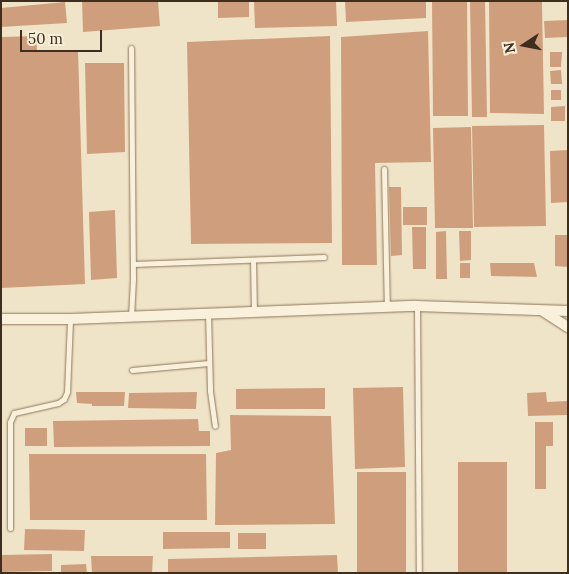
<!DOCTYPE html>
<html>
<head>
<meta charset="utf-8">
<style>
	body { margin:0 }
	#map { position:relative; width:569px; height:574px; overflow:hidden; background:#f0e4c8; font-family:Lora,serif }
	div>[style] { position:absolute }
	.building>* { inset:0; background:#cf9f7d }
	.roads { filter:drop-shadow(0 0 1px #8d765c) drop-shadow(0 0 1px #8d765c) }
	.service>* { height:5px; margin:-2.5px; padding:0 2.5px; transform-origin:2.5px; border-radius:2.5px; background:#faf1dc }
	.minor>* { height:10px; margin:-5px; padding:0 5px; transform-origin:5px; border-radius:5px; background:#faf1dc }
	span { translate:-50% -50%; white-space:nowrap; text-align:center; line-height:1.15; -webkit-text-stroke:5px #f7eed8; paint-order:stroke }
	.frame { position:absolute; inset:0; border:2px solid #3d2e20; pointer-events:none }
	.north { position:absolute; left:499px; top:20px; width:50px; height:50px; -webkit-text-stroke:4px #f7eed8; paint-order:stroke; rotate:259deg; font-size:14px; font-weight:700; line-height:20px; text-align:center; color:#3d2e20 }
	.north::after { content:''; display:block; margin:auto; width:18px; height:22px; background:#3d2e20; clip-path:polygon(50% 0,100% 100%,50% 72%,0 100%) }
	.scale { position:absolute; left:20px; top:30px; width:82px; height:22px; box-sizing:border-box; border:2px solid #3d2e20; border-top:0; padding-left:6px; font-size:15px; line-height:18px; white-space:nowrap; color:#3d2e20; -webkit-text-stroke:4px #f7eed8; paint-order:stroke }
</style>
</head>
<body>
<div id="map">
	<div class="building">
		<i style="clip-path:polygon(82px 1px,158px 1px,160px 26px,83px 32px)"></i>
		<i style="clip-path:polygon(218px 1px,249px 1px,249px 17px,218px 18px)"></i>
		<i style="clip-path:polygon(254px 1px,336px 1px,337px 26px,255px 28px)"></i>
		<i style="clip-path:polygon(345px 1px,426px 1px,426px 18px,346px 22px)"></i>
		<i style="clip-path:polygon(432px 1px,467px 1px,468px 116px,433px 116px)"></i>
		<i style="clip-path:polygon(470px 1px,485px 1px,487px 117px,472px 117px)"></i>
		<i style="clip-path:polygon(489px 1px,542px 1px,544px 114px,490px 113px)"></i>
		<i style="clip-path:polygon(65px 2px,67px 23px,1px 27px,1px 8px)"></i>
		<i style="clip-path:polygon(568px 20px,568px 37px,545px 38px,544px 21px)"></i>
		<i style="clip-path:polygon(428px 31px,431px 162px,375px 163px,377px 265px,342px 265px,341px 37px)"></i>
		<i style="clip-path:polygon(36px 36px,37px 50px,78px 50px,85px 284px,1px 288px,1px 37px)"></i>
		<i style="clip-path:polygon(330px 36px,332px 243px,191px 244px,187px 42px)"></i>
		<i style="clip-path:polygon(550px 52px,562px 52px,561px 67px,550px 67px)"></i>
		<i style="clip-path:polygon(85px 63px,124px 63px,125px 152px,87px 154px)"></i>
		<i style="clip-path:polygon(561px 70px,562px 84px,551px 84px,550px 71px)"></i>
		<i style="clip-path:polygon(551px 90px,561px 90px,561px 100px,551px 100px)"></i>
		<i style="clip-path:polygon(565px 106px,565px 121px,551px 121px,551px 107px)"></i>
		<i style="clip-path:polygon(544px 125px,546px 226px,474px 227px,472px 126px)"></i>
		<i style="clip-path:polygon(471px 127px,473px 228px,435px 228px,433px 128px)"></i>
		<i style="clip-path:polygon(568px 150px,568px 202px,551px 203px,550px 151px)"></i>
		<i style="clip-path:polygon(389px 187px,401px 187px,402px 255px,391px 256px)"></i>
		<i style="clip-path:polygon(403px 207px,427px 207px,427px 225px,403px 225px)"></i>
		<i style="clip-path:polygon(115px 210px,117px 278px,91px 280px,89px 212px)"></i>
		<i style="clip-path:polygon(412px 227px,426px 227px,426px 269px,413px 269px)"></i>
		<i style="clip-path:polygon(446px 231px,447px 279px,436px 279px,436px 232px)"></i>
		<i style="clip-path:polygon(459px 231px,471px 231px,471px 260px,460px 261px)"></i>
		<i style="clip-path:polygon(555px 235px,568px 235px,568px 267px,555px 266px)"></i>
		<i style="clip-path:polygon(460px 263px,470px 263px,470px 278px,460px 278px)"></i>
		<i style="clip-path:polygon(490px 263px,534px 263px,537px 277px,491px 276px)"></i>
		<i style="clip-path:polygon(403px 387px,405px 467px,355px 469px,353px 388px)"></i>
		<i style="clip-path:polygon(325px 388px,325px 409px,236px 409px,236px 389px)"></i>
		<i style="clip-path:polygon(76px 392px,125px 392px,124px 406px,92px 406px,92px 404px,77px 403px)"></i>
		<i style="clip-path:polygon(197px 392px,196px 409px,128px 408px,129px 393px)"></i>
		<i style="clip-path:polygon(546px 392px,547px 402px,567px 401px,567px 415px,528px 416px,527px 393px)"></i>
		<i style="clip-path:polygon(230px 415px,331px 416px,335px 524px,215px 525px,216px 453px,231px 450px)"></i>
		<i style="clip-path:polygon(198px 419px,199px 431px,210px 431px,210px 446px,54px 447px,53px 421px)"></i>
		<i style="clip-path:polygon(535px 422px,553px 422px,553px 446px,546px 446px,546px 489px,535px 489px)"></i>
		<i style="clip-path:polygon(25px 428px,47px 428px,47px 446px,25px 446px)"></i>
		<i style="clip-path:polygon(29px 454px,206px 454px,207px 520px,30px 520px)"></i>
		<i style="clip-path:polygon(458px 462px,507px 462px,507px 573px,458px 573px)"></i>
		<i style="clip-path:polygon(357px 472px,406px 472px,406px 573px,357px 573px)"></i>
		<i style="clip-path:polygon(25px 529px,85px 530px,84px 551px,24px 550px)"></i>
		<i style="clip-path:polygon(163px 532px,230px 532px,230px 548px,163px 549px)"></i>
		<i style="clip-path:polygon(238px 533px,266px 533px,266px 549px,238px 549px)"></i>
		<i style="clip-path:polygon(52px 554px,52px 571px,1px 572px,1px 555px)"></i>
		<i style="clip-path:polygon(337px 555px,338px 573px,168px 573px,168px 559px)"></i>
		<i style="clip-path:polygon(91px 556px,153px 556px,152px 573px,92px 573px)"></i>
		<i style="clip-path:polygon(86px 564px,87px 573px,61px 573px,61px 565px)"></i>
	</div>
	<div class="roads">
		<div class="service">
			<i style="left:131px;top:48px;width:231px;rotate:89.5deg"></i>
			<i style="left:133px;top:279px;width:37px;rotate:93deg"></i>
			<i style="left:384px;top:169px;width:138px;rotate:88.8deg"></i>
			<i style="left:253px;top:260px;width:51px;rotate:88.9deg"></i>
			<i style="left:133px;top:264px;width:191px;rotate:-2.1deg"></i>
			<i style="left:417px;top:306px;width:267px;rotate:89.6deg"></i>
			<i style="left:208px;top:313px;width:78px;rotate:88.5deg"></i>
			<i style="left:210px;top:391px;width:35px;rotate:82deg"></i>
			<i style="left:132px;top:370px;width:77px;rotate:-5.2deg"></i>
			<i style="left:10px;top:528px;width:106px;rotate:-90deg"></i>
			<i style="left:10px;top:422px;width:10px;rotate:-66deg"></i>
			<i style="left:14px;top:413px;width:45px;rotate:-12.8deg"></i>
			<i style="left:58px;top:403px;width:7px;rotate:-34deg"></i>
			<i style="left:64px;top:399px;width:8px;rotate:-67deg"></i>
			<i style="left:67px;top:392px;width:73px;rotate:-87.6deg"></i>
		</div>
		<div class="minor">
			<i style="left:543px;top:311px;width:30px;rotate:33deg"></i>
			<i style="left:1px;top:319px;width:69px"></i>
			<i style="left:70px;top:319px;width:346px;rotate:-2.2deg"></i>
			<i style="left:416px;top:306px;width:152px;rotate:1.9deg"></i>
		</div>
	</div>
	<div class="frame"></div>
	<div class="north">N</div>
	<div class="scale">50 m</div>
</div>
</body>
</html>
